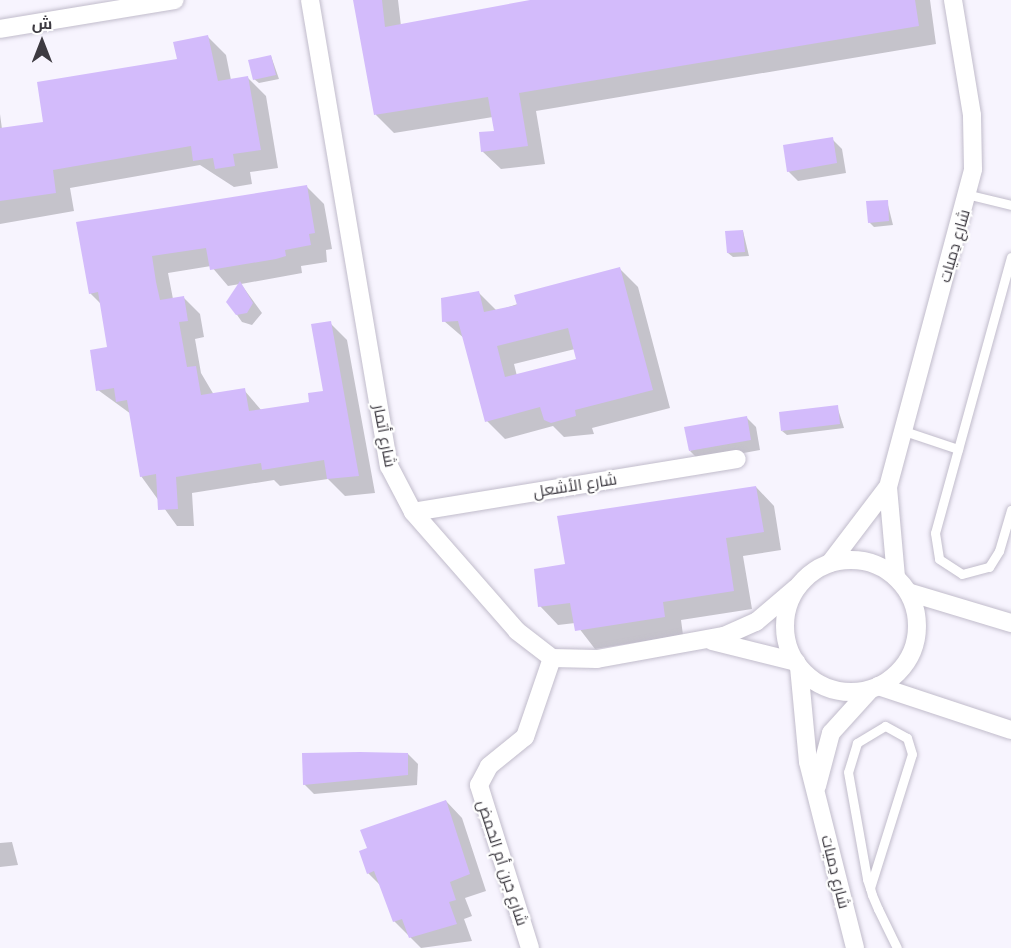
<!DOCTYPE html>
<html>
<head>
<meta charset="utf-8">
<style>
	body { margin:0 }
	#map { position:relative; width:1011px; height:948px; overflow:hidden; background:#f7f4fe; font-family:Montserrat,Cairo,sans-serif }
	div>[style] { position:absolute }
	.shadow>* { inset:0; background:#0003 }
	.building>* { inset:0; background:#d3bbfb }
	.roads { filter:drop-shadow(0 0 2px #c1bccb) drop-shadow(0 0 2px #c1bccb) }
	.service>* { height:9px; margin:-4.5px; padding:0 4.5px; transform-origin:4.5px; border-radius:4.5px; background:#fff }
	.minor>* { height:18px; margin:-9px; padding:0 9px; transform-origin:9px; border-radius:9px; background:#fff }
	.minor>.ring { margin:-9px; padding:0; box-sizing:content-box; background:none; border:18px solid #fff; border-radius:50% }
	span { translate:-50% -50%; white-space:nowrap; text-align:center; line-height:1.15; -webkit-text-stroke:4.5px #fff; paint-order:stroke }
	.street-label { font-size:16px; color:#3d3a41 }
	.north { position:absolute; left:12px; top:12px; width:60px; height:60px; -webkit-text-stroke:4px #fff; paint-order:stroke; rotate:0deg; font-size:16px; font-weight:700; line-height:24px; text-align:center; color:#3d3a41 }
	.north::after { content:''; display:block; margin:auto; width:21px; height:27px; background:#3d3a41; clip-path:polygon(50% 0,100% 100%,50% 72%,0 100%) }
</style>
</head>
<body>
<div id="map">
	<div class="shadow">
		<i style="clip-path:polygon(357px 0,398px 0,401px 26px,546px 0,930px 0,936px 44px,536px 111px,545px 164px,501px 169px,482px 151px,496px 133px,493px 117px,394px 133px,376px 115px)"></i>
		<i style="clip-path:polygon(207px 36px,226px 55px,231px 80px,248px 78px,266px 96px,278px 168px,250px 172px,252px 184px,234px 187px,200px 165px,70px 188px,74px 211px,0 224px,0 114px,2px 129px,44px 123px,179px 60px)"></i>
		<i style="clip-path:polygon(271px 56px,279px 79px,259px 83px,254px 79px)"></i>
		<i style="clip-path:polygon(832px 139px,842px 149px,846px 173px,798px 181px,788px 171px)"></i>
		<i style="clip-path:polygon(307px 187px,324px 204px,332px 249px,326px 250px,327px 262px,301px 266px,302px 273px,241px 284px,262px 313px,252px 325px,242px 322px,228px 302px,240px 284px,228px 286px,211px 266px,168px 273px,173px 299px,183px 297px,200px 314px,204px 337px,195px 339px,201px 373px,214px 395px,244px 390px,262px 411px,310px 403px,324px 392px,330px 323px,347px 340px,375px 493px,345px 496px,328px 479px,280px 486px,274px 480px,192px 493px,194px 526px,177px 526px,141px 476px,131px 414px,98px 390px,109px 348px,101px 304px,90px 293px,78px 223px)"></i>
		<i style="clip-path:polygon(887px 201px,893px 225px,874px 227px,869px 222px)"></i>
		<i style="clip-path:polygon(743px 231px,749px 256px,733px 257px,728px 253px)"></i>
		<i style="clip-path:polygon(evenodd,620px 269px,638px 287px,670px 408px,592px 428px,594px 434px,564px 437px,553px 426px,505px 439px,487px 421px,465px 339px,444px 321px,479px 293px,497px 311px,620px 269px,575px 349px,578px 360px,517px 376px,514px 364px,575px 349px)"></i>
		<i style="clip-path:polygon(837px 406px,844px 428px,787px 435px,782px 431px)"></i>
		<i style="clip-path:polygon(746px 417px,756px 427px,760px 450px,700px 461px,690px 451px)"></i>
		<i style="clip-path:polygon(756px 487px,774px 506px,781px 550px,743px 556px,752px 609px,681px 620px,683px 635px,595px 649px,575px 623px,558px 625px,540px 606px,567px 566px)"></i>
		<i style="clip-path:polygon(408px 754px,418px 764px,417px 785px,314px 794px,304px 784px)"></i>
		<i style="clip-path:polygon(446px 801px,462px 818px,486px 891px,465px 898px,472px 916px,464px 919px,472px 941px,421px 948px,394px 921px,382px 887px,368px 873px)"></i>
		<i style="clip-path:polygon(12px 842px,18px 865px,0 867px,0 843px)"></i>
	</div>
	<div class="building">
		<i style="clip-path:polygon(353px 0,382px 0,385px 27px,530px 0,915px 0,919px 26px,519px 93px,528px 146px,481px 152px,479px 132px,494px 131px,488px 97px,374px 115px)"></i>
		<i style="clip-path:polygon(208px 35px,218px 81px,248px 76px,261px 150px,233px 154px,235px 166px,215px 169px,213px 158px,193px 161px,191px 146px,53px 170px,56px 193px,0 201px,0 128px,43px 122px,37px 82px,177px 59px,173px 42px)"></i>
		<i style="clip-path:polygon(271px 55px,276px 75px,253px 80px,248px 60px)"></i>
		<i style="clip-path:polygon(833px 137px,837px 163px,787px 172px,783px 145px)"></i>
		<i style="clip-path:polygon(307px 185px,315px 233px,309px 234px,311px 245px,285px 250px,286px 256px,276px 259px,210px 270px,206px 248px,152px 256px,156px 282px,160px 300px,184px 296px,188px 321px,179px 322px,187px 367px,196px 366px,201px 395px,245px 388px,249px 411px,309px 402px,308px 393px,323px 391px,311px 324px,331px 321px,359px 476px,327px 479px,324px 460px,262px 470px,261px 463px,176px 477px,178px 509px,158px 510px,156px 474px,140px 477px,127px 400px,116px 402px,114px 388px,96px 391px,90px 350px,107px 347px,98px 292px,89px 294px,76px 222px)"></i>
		<i style="clip-path:polygon(888px 200px,889px 221px,868px 223px,866px 201px)"></i>
		<i style="clip-path:polygon(743px 230px,745px 252px,727px 253px,725px 231px)"></i>
		<i style="clip-path:polygon(evenodd,620px 267px,653px 390px,575px 410px,576px 416px,551px 423px,544px 420px,540px 407px,485px 422px,458px 321px,442px 322px,441px 298px,479px 291px,484px 312px,517px 305px,514px 295px,620px 267px,568px 328px,576px 359px,505px 377px,497px 346px,568px 328px)"></i>
		<i style="clip-path:polygon(240px 281px,253px 303px,247px 313px,236px 315px,226px 302px)"></i>
		<i style="clip-path:polygon(838px 405px,840px 424px,781px 431px,779px 412px)"></i>
		<i style="clip-path:polygon(747px 416px,751px 440px,689px 451px,684px 427px)"></i>
		<i style="clip-path:polygon(756px 486px,764px 532px,726px 538px,734px 591px,663px 602px,665px 617px,575px 631px,570px 603px,538px 607px,534px 569px,565px 564px,557px 516px)"></i>
		<i style="clip-path:polygon(360px 752px,408px 753px,408px 775px,303px 785px,302px 753px)"></i>
		<i style="clip-path:polygon(446px 800px,470px 874px,450px 882px,456px 900px,449px 902px,457px 924px,409px 938px,402px 919px,393px 922px,374px 871px,367px 874px,359px 851px,367px 848px,360px 830px)"></i>
	</div>
	<div class="roads">
		<div class="service">
			<i style="left:970px;top:195px;width:42px;rotate:13.7deg"></i>
			<i style="left:1011px;top:257px;width:286px;rotate:105.4deg"></i>
			<i style="left:935px;top:533px;width:26px;rotate:81deg"></i>
			<i style="left:939px;top:559px;width:27px;rotate:33deg"></i>
			<i style="left:962px;top:574px;width:28px;rotate:-15deg"></i>
			<i style="left:989px;top:567px;width:19px;rotate:-58deg"></i>
			<i style="left:999px;top:551px;width:43px;rotate:-73.7deg"></i>
			<i style="left:904px;top:431px;width:57px;rotate:18.4deg"></i>
			<i style="left:870px;top:888px;width:140px;rotate:-72.6deg"></i>
			<i style="left:912px;top:754px;width:17px;rotate:-107deg"></i>
			<i style="left:907px;top:738px;width:25px;rotate:-151deg"></i>
			<i style="left:885px;top:726px;width:33px;rotate:149deg"></i>
			<i style="left:857px;top:743px;width:30px;rotate:107deg"></i>
			<i style="left:848px;top:772px;width:109px;rotate:79.9deg"></i>
			<i style="left:867px;top:879px;width:9px;rotate:72deg"></i>
			<i style="left:870px;top:888px;width:7px;rotate:74deg"></i>
			<i style="left:872px;top:895px;width:15px;rotate:67deg"></i>
			<i style="left:878px;top:909px;width:43px;rotate:64deg"></i>
		</div>
		<div class="minor">
			<i style="left:310px;top:0;width:473px;rotate:80.4deg"></i>
			<i style="left:389px;top:466px;width:52px;rotate:62.4deg"></i>
			<i style="left:413px;top:512px;width:158px;rotate:48.8deg"></i>
			<i style="left:517px;top:631px;width:44px;rotate:37.6deg"></i>
			<i style="left:552px;top:658px;width:45px;rotate:1.3deg"></i>
			<i style="left:597px;top:659px;width:129px;rotate:-10.3deg"></i>
			<i style="left:724px;top:636px;width:35px;rotate:-24deg"></i>
			<i style="left:756px;top:622px;width:52px;rotate:-40.4deg"></i>
			<i style="left:0;top:29px;width:177px;rotate:-9.4deg"></i>
			<i style="left:413px;top:512px;width:328px;rotate:-9.3deg"></i>
			<i class="ring" style="left:785px;top:560px;width:114px;height:114px"></i>
			<i style="left:830px;top:563px;width:94px;rotate:-52.8deg"></i>
			<i style="left:896px;top:577px;width:90px;rotate:-95.1deg"></i>
			<i style="left:888px;top:487px;width:329px;rotate:-75deg"></i>
			<i style="left:973px;top:169px;width:54px;rotate:-91.1deg"></i>
			<i style="left:972px;top:115px;width:117px;rotate:-99.4deg"></i>
			<i style="left:908px;top:592px;width:108px;rotate:16.8deg"></i>
			<i style="left:712px;top:641px;width:87px;rotate:14deg"></i>
			<i style="left:799px;top:667px;width:95px;rotate:84.6deg"></i>
			<i style="left:808px;top:762px;width:192px;rotate:75.8deg"></i>
			<i style="left:878px;top:686px;width:140px;rotate:18.3deg"></i>
			<i style="left:817px;top:786px;width:55px;rotate:-75.2deg"></i>
			<i style="left:831px;top:733px;width:58px;rotate:-47.8deg"></i>
			<i style="left:530px;top:948px;width:171px;rotate:-107.4deg"></i>
			<i style="left:479px;top:785px;width:21px;rotate:-62deg"></i>
			<i style="left:489px;top:766px;width:46px;rotate:-38.9deg"></i>
			<i style="left:525px;top:737px;width:83px;rotate:-71.1deg"></i>
		</div>
	</div>
	<div class="street-label">
		<span style="left:955px;top:246px;rotate:-74deg">شارع دِميات</span>
		<span style="left:384px;top:436px;rotate:79deg">شارع أتمار</span>
		<span style="left:575px;top:486px;rotate:-9deg">شارع الأشعل</span>
		<span style="left:502px;top:863px;rotate:72deg">شارع جَرن أم الحَمض</span>
		<span style="left:835px;top:872px;rotate:76deg">شارع دِميات</span>
	</div>
	<div class="north">ش</div>
</div>
</body>
</html>
